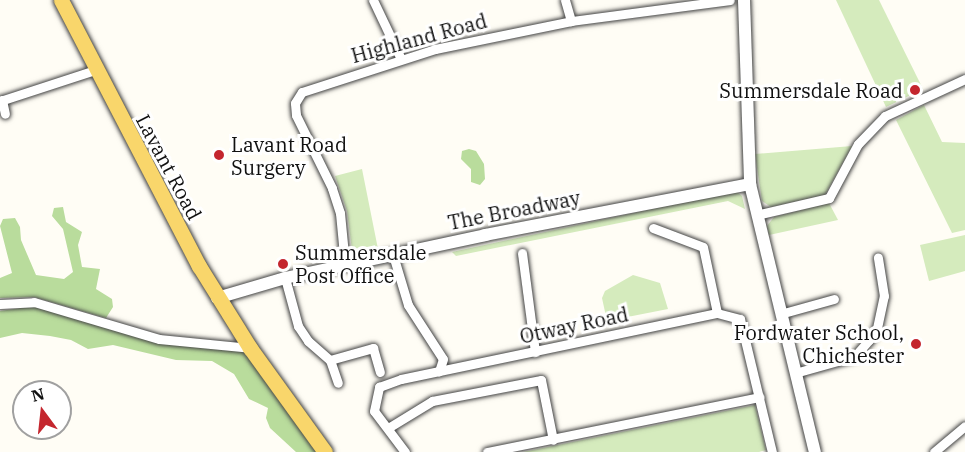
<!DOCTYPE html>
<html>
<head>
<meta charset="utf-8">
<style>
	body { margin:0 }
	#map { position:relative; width:965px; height:452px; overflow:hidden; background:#fffdf5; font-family:"IBM Plex Serif",serif }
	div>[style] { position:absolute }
	.green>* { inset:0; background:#d5ebbd }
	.forest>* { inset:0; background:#b9dc9c }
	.roads { filter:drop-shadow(0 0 2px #444) drop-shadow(0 0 2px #444) }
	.minor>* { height:9px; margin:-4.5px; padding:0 4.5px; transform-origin:4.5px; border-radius:4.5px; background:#fff }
	.tertiary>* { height:12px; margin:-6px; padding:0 6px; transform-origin:6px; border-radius:6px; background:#fff }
	.primary>* { height:15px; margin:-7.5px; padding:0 7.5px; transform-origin:7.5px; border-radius:7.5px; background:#f9d66b }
	.dots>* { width:16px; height:16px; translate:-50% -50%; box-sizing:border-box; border:3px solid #fff; border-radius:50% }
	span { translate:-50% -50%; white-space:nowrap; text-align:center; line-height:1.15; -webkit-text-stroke:6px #fff; paint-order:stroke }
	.street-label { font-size:20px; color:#111 }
	.poi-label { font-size:20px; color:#111 }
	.right { translate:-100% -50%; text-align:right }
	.left { translate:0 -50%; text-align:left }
	.north { position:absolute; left:12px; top:380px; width:60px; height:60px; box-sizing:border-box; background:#fff; border:2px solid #a0a0a0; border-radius:50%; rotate:345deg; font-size:16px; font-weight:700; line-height:24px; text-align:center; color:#111 }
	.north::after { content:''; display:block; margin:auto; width:21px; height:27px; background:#c4262e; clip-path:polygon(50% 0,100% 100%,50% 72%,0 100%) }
</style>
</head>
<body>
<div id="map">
	<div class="green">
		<i style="clip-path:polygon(836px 0,879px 0,923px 89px,886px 107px)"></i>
		<i style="clip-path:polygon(924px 105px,942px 142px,965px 143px,965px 230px,952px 233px,896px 120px)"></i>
		<i style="clip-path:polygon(852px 146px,825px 195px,771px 207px,762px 201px,755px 154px)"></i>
		<i style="clip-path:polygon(362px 169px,379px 254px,361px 258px,352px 250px,347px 211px,335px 176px)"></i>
		<i style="clip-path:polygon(736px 191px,742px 196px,745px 209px,728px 201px,456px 256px,452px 252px)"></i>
		<i style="clip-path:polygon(829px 203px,838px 220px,769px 235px,767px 226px,774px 217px)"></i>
		<i style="clip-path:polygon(965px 235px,965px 271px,929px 281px,920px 245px)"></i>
		<i style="clip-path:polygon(633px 275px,660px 283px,668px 309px,607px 321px,602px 298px,605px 291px)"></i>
		<i style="clip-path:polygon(755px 405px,766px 450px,759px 452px,523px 452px)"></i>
	</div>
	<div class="forest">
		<i style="clip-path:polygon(469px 149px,476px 151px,484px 164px,485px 179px,480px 185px,471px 182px,471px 169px,461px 159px,462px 151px)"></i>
		<i style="clip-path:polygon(63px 207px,66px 222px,82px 232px,78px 245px,82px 267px,100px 269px,96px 289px,112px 299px,113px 307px,106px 318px,34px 297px,0 298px,0 278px,12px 273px,0 226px,3px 219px,15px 218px,20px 227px,21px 240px,36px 275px,64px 279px,73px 272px,63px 229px,52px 216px,54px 208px)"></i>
		<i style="clip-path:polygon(35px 306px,158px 341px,246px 349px,321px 452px,296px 452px,270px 428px,266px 418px,268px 408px,249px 399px,234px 374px,212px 361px,176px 360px,113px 345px,88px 349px,71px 340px,50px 336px,22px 333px,0 338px,0 311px)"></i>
	</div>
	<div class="roads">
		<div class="minor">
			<i style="left:373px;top:0;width:65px;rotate:64.6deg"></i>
			<i style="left:565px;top:0;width:22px;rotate:74deg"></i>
			<i style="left:2px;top:100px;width:14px;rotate:78deg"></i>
			<i style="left:0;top:101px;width:100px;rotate:-18.1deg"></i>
			<i style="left:756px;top:215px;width:75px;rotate:-13.1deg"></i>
			<i style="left:829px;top:198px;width:61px;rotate:-61.8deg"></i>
			<i style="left:858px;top:144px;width:39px;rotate:-46deg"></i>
			<i style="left:885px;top:116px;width:88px;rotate:-24.8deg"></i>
			<i style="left:653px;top:228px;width:53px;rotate:20.8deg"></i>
			<i style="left:703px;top:247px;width:67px;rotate:78deg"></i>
			<i style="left:522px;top:253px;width:100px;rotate:82.5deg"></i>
			<i style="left:393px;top:255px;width:52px;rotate:73.3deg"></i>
			<i style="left:408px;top:305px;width:64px;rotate:57.1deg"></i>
			<i style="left:443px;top:359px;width:13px;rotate:108deg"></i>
			<i style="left:345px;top:265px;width:52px;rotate:-95.5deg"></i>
			<i style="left:340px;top:213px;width:26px;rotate:-108deg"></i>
			<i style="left:332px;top:188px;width:81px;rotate:-116.3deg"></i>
			<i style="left:296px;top:115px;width:12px;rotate:-95deg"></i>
			<i style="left:295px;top:103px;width:13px;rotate:-58deg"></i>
			<i style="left:302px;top:92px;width:140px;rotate:-17.9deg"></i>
			<i style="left:435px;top:49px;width:139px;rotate:-11.6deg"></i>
			<i style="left:571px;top:21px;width:160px;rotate:-7.5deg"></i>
			<i style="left:285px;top:278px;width:50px;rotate:74.8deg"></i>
			<i style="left:298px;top:326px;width:18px;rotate:56deg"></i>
			<i style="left:308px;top:341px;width:29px;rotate:41deg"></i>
			<i style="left:330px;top:360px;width:45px;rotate:-15.6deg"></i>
			<i style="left:373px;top:348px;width:25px;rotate:74deg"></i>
			<i style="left:0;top:304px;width:34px;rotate:-3deg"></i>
			<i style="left:34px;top:302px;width:130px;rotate:16.5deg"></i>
			<i style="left:159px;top:339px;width:91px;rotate:5.6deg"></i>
			<i style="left:780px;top:314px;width:56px;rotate:-15.5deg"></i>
			<i style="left:330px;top:360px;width:24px;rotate:71deg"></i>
			<i style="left:795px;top:373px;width:62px;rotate:-15.8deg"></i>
			<i style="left:855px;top:356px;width:21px;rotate:-49deg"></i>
			<i style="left:869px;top:340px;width:14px;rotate:-56deg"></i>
			<i style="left:877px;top:328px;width:33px;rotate:-78deg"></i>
			<i style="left:884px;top:296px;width:39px;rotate:-99deg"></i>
			<i style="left:388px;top:428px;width:52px;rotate:-31.5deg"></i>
			<i style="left:432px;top:401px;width:111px;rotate:-10.9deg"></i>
			<i style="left:541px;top:380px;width:61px;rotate:78.7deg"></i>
			<i style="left:405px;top:452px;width:51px;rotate:-127.1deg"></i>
			<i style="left:374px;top:411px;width:25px;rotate:-78deg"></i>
			<i style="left:379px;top:387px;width:23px;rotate:-20deg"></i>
			<i style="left:401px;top:379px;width:323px;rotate:-11.8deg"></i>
			<i style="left:717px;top:313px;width:24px;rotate:15deg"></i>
			<i style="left:740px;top:319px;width:137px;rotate:76.5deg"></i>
			<i style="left:487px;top:452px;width:278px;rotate:-11.4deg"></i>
			<i style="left:934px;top:452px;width:40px;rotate:-40deg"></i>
		</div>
		<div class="tertiary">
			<i style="left:744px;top:0;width:184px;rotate:88.1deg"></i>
			<i style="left:750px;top:184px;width:276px;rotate:76.4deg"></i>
			<i style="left:217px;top:298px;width:71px;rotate:-16.4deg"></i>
			<i style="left:285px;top:278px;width:205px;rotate:-12.1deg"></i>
			<i style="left:485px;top:235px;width:270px;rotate:-10.9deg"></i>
		</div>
		<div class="primary">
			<i style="left:61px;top:0;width:300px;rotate:62.6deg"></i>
			<i style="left:199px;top:266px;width:97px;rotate:58.1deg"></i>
			<i style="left:250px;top:348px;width:128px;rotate:54.2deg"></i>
		</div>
	</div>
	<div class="dots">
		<i style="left:915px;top:90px;background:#c4262e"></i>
		<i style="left:219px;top:155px;background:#c4262e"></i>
		<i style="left:283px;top:264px;background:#c4262e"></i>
		<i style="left:916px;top:344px;background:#c4262e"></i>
	</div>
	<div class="street-label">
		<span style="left:419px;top:38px;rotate:-15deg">Highland Road</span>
		<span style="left:169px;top:167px;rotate:62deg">Lavant Road</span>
		<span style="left:514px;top:210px;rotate:-11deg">The Broadway</span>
		<span style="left:574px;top:325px;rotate:-12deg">Otway Road</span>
	</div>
	<div class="poi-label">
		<span class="right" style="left:903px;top:90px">Summersdale Road</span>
		<span class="left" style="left:231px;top:156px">Lavant Road<br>Surgery</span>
		<span class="left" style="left:295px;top:264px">Summersdale<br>Post Office</span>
		<span class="right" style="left:904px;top:344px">Fordwater School,<br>Chichester</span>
	</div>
	<div class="north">N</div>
</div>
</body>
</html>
